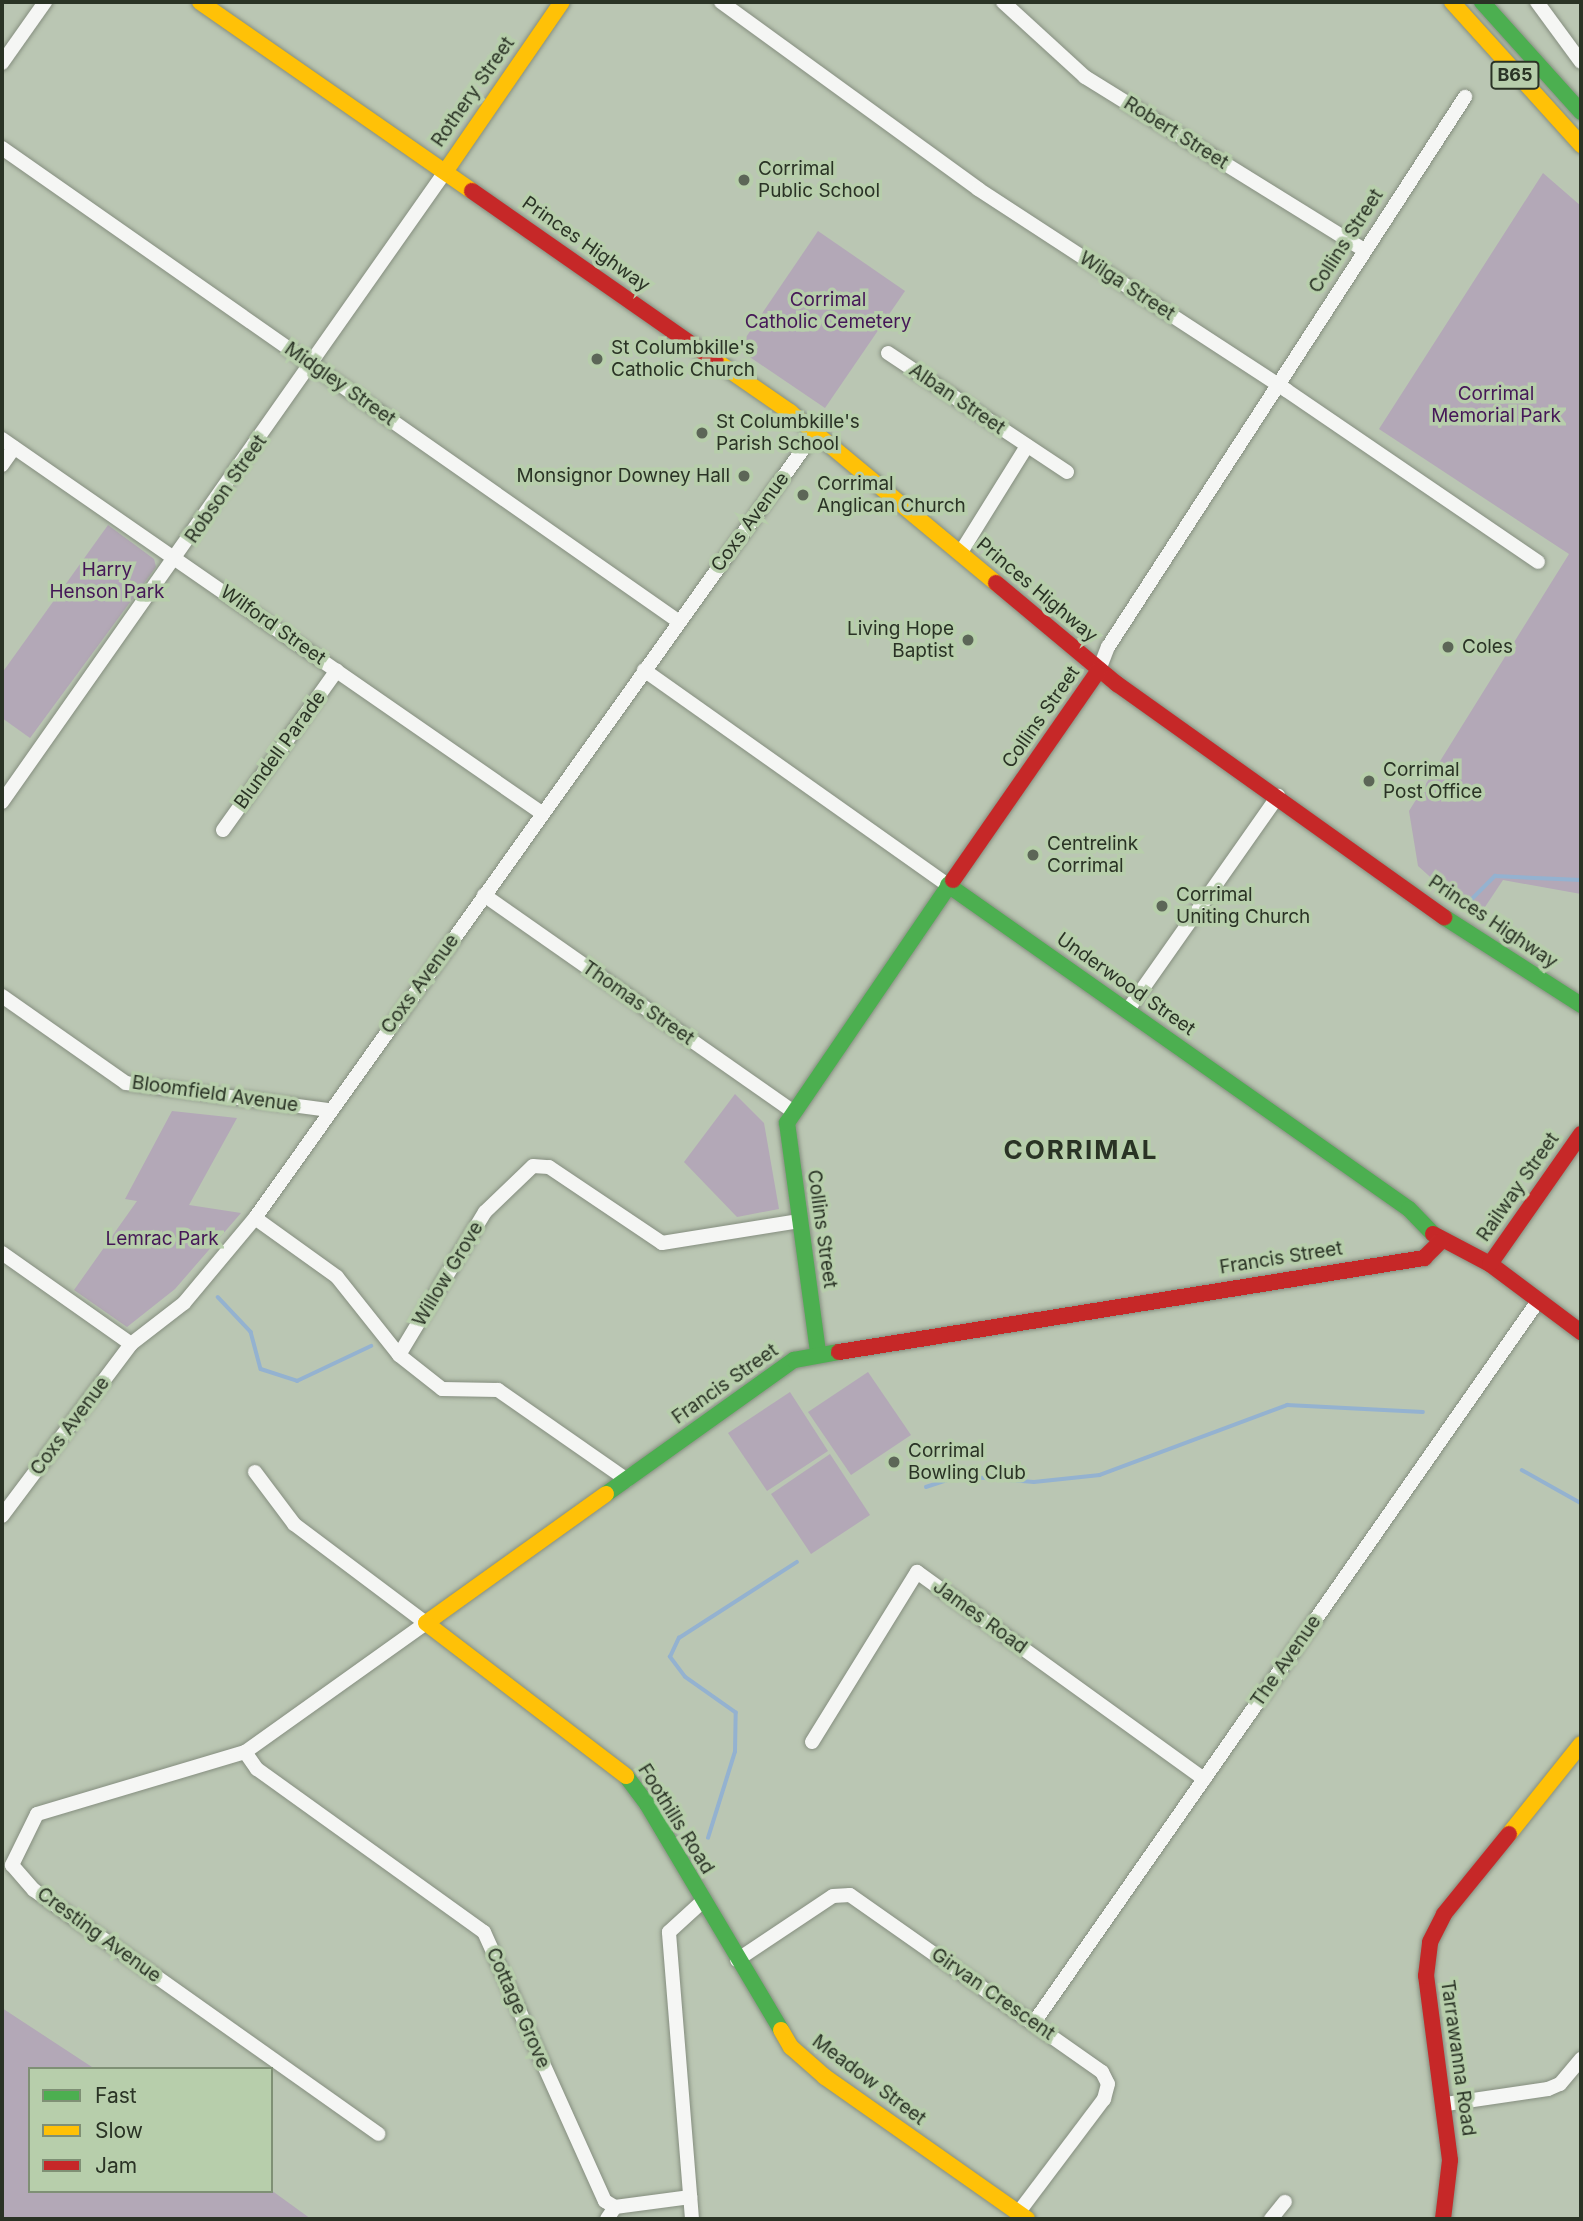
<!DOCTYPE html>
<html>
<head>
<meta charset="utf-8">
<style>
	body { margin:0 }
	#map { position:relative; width:1583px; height:2221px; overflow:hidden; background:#bac6b3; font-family:Inter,sans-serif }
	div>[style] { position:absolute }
	.green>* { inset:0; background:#b3a8b7 }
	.stream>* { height:3.5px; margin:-1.75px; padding:0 1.75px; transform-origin:1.75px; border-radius:1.75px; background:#94b2d0 }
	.roads { filter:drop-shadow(0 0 2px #858e7f) drop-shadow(0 0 2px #858e7f) }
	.street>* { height:14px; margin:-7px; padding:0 7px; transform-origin:7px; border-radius:7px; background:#f5f6f4 }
	.fast>* { height:16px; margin:-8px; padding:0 8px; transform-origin:8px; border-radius:8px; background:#4caf50 }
	.slow>* { height:16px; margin:-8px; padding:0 8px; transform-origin:8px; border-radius:8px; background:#ffc107 }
	.jam>* { height:16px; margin:-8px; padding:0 8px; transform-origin:8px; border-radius:8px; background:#c62828 }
	.dots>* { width:19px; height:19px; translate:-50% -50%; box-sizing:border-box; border:4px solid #b7ceab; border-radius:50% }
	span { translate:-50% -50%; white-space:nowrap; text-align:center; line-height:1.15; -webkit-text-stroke:7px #b7ceab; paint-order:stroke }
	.shield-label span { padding:2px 5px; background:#b7ceab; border:2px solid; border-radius:5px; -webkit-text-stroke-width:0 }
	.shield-label { font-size:18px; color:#2a3325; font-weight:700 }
	.street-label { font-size:19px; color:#2a3325 }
	.poi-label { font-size:19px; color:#2a3325 }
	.left { translate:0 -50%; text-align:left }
	.right { translate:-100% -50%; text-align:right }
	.park-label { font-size:19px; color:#451757 }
	.district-label { font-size:26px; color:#2a3325; font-weight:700; letter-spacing:2px }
	.frame { position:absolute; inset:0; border:4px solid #2a3325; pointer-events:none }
	.legend { position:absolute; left:28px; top:2067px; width:245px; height:126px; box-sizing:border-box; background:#b7ceab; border:2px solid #7f9075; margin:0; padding:9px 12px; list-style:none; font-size:21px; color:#2a3325 }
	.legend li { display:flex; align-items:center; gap:14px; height:35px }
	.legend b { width:35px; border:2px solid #7f9075 }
</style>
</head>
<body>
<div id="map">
	<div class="green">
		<i style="clip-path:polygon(1543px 173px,1581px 206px,1581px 894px,1503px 880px,1477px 919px,1418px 866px,1409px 811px,1569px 554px,1379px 429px)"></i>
		<i style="clip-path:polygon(818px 231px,905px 291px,825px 408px,738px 349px)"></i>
		<i style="clip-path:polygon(108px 525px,154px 559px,156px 567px,30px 738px,2px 718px,2px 673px)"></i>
		<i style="clip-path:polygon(735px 1094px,764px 1123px,779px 1209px,737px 1217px,684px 1162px)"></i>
		<i style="clip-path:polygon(172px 1111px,237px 1118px,189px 1205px,241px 1213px,175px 1289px,127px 1327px,74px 1290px,137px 1201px,125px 1199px)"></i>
		<i style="clip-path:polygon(868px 1372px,911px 1435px,851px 1475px,808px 1412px)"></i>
		<i style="clip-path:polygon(790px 1392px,828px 1451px,767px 1491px,728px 1433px)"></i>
		<i style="clip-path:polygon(830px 1454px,870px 1515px,811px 1554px,771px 1494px)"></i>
		<i style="clip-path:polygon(2px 2008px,95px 2069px,30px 2069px,30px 2191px,271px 2190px,311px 2219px,2px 2219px)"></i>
	</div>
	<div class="stream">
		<i style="left:1471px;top:900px;width:34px;rotate:-45deg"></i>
		<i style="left:1495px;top:876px;width:86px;rotate:2.7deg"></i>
		<i style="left:218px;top:1297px;width:48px;rotate:46.7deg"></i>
		<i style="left:251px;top:1332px;width:38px;rotate:75deg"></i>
		<i style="left:261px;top:1369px;width:38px;rotate:18deg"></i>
		<i style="left:297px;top:1381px;width:82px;rotate:-25.3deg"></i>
		<i style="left:1522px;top:1470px;width:68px;rotate:29.2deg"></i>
		<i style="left:926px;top:1487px;width:36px;rotate:-18deg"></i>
		<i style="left:960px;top:1476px;width:74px;rotate:4.6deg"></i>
		<i style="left:1034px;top:1482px;width:66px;rotate:-6.1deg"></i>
		<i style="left:1100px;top:1475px;width:200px;rotate:-20.5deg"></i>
		<i style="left:1287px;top:1405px;width:136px;rotate:2.9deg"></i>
		<i style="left:708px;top:1838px;width:90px;rotate:-72.6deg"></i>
		<i style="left:735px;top:1752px;width:39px;rotate:-89deg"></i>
		<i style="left:736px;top:1713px;width:62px;rotate:-144.8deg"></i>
		<i style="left:685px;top:1677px;width:25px;rotate:-127deg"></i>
		<i style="left:670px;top:1657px;width:21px;rotate:-65deg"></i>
		<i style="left:679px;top:1638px;width:140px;rotate:-32.8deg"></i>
	</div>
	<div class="roads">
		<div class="street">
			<i style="left:721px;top:2px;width:318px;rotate:36deg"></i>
			<i style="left:978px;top:189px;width:368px;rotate:33.1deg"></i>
			<i style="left:1286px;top:390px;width:305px;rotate:34.3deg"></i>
			<i style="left:1003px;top:2px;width:111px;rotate:42.4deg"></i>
			<i style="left:1085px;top:77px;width:328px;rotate:31.8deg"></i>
			<i style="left:1537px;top:2px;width:74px;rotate:53.7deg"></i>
			<i style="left:2px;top:63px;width:75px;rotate:-54.8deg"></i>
			<i style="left:2px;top:148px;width:825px;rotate:34.98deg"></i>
			<i style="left:888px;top:353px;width:215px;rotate:33.6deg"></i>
			<i style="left:2px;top:439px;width:658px;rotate:34.73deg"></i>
			<i style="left:2px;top:465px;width:21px;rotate:-55deg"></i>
			<i style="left:961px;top:552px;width:125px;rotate:-58.1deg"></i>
			<i style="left:644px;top:670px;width:372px;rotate:35.3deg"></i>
			<i style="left:1099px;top:670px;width:25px;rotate:-69deg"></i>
			<i style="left:1108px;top:647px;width:656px;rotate:-57.01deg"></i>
			<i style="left:2px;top:802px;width:770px;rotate:-54.89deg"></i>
			<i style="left:223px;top:830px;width:196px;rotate:-54.5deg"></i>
			<i style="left:484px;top:895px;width:376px;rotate:35deg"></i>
			<i style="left:2px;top:996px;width:151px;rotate:35.1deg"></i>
			<i style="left:126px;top:1083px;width:204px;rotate:7.6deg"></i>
			<i style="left:1127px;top:1011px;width:263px;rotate:-54.9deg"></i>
			<i style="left:255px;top:1218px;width:101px;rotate:35.7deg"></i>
			<i style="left:337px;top:1277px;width:100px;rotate:51.5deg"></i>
			<i style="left:399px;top:1355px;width:55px;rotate:38.3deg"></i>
			<i style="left:442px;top:1389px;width:56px;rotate:1deg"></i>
			<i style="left:498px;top:1390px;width:157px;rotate:34.9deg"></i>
			<i style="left:2px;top:1253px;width:158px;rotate:35.2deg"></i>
			<i style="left:399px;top:1355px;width:167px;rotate:-59deg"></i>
			<i style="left:485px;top:1212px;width:66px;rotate:-43.8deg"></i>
			<i style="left:533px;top:1166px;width:16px;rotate:4deg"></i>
			<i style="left:549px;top:1167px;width:136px;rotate:33.9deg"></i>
			<i style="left:662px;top:1243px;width:139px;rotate:-9.1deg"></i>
			<i style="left:255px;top:1472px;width:65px;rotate:53.1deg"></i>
			<i style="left:294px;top:1524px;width:165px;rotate:36.9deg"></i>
			<i style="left:426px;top:1623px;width:222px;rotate:144.5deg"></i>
			<i style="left:245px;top:1752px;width:217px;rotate:163.4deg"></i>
			<i style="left:37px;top:1814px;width:57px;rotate:116.1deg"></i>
			<i style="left:12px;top:1865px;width:33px;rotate:49deg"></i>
			<i style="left:34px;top:1890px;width:422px;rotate:35.3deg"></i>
			<i style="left:2px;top:1516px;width:215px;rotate:-53.1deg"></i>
			<i style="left:131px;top:1344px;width:67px;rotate:-37.7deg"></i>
			<i style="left:184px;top:1303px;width:111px;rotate:-50.1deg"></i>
			<i style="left:255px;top:1218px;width:966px;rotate:-54.52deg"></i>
			<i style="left:812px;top:1742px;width:200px;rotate:-58.3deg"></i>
			<i style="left:917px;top:1572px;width:354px;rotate:35.8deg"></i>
			<i style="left:245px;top:1752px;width:21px;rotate:55deg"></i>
			<i style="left:257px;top:1769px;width:279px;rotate:35.7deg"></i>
			<i style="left:484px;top:1932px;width:295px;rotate:65.8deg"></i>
			<i style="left:605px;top:2201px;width:12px;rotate:31deg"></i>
			<i style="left:615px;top:2207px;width:76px;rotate:-7.6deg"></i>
			<i style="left:737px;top:1960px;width:115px;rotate:-33.7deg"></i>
			<i style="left:833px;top:1896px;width:17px;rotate:-3deg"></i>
			<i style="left:850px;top:1895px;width:308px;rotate:35.1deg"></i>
			<i style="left:1102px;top:2072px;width:13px;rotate:63deg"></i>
			<i style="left:1108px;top:2084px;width:16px;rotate:105deg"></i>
			<i style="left:1104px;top:2099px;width:143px;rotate:127deg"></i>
			<i style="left:1035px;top:2021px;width:878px;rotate:-55.06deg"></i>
			<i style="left:1446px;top:2104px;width:103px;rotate:-8.4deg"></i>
			<i style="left:1548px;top:2089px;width:13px;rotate:-23deg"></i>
			<i style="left:1560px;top:2084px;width:33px;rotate:-50deg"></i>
			<i style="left:607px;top:2219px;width:14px;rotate:-56deg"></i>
			<i style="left:692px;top:2219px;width:288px;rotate:-94.6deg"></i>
			<i style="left:669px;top:1932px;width:46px;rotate:-42.4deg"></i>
			<i style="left:1271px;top:2219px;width:22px;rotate:-51deg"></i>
		</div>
		<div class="fast">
			<i style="left:1482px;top:2px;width:148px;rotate:48deg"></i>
			<i style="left:948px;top:885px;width:563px;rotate:35.1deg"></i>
			<i style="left:1409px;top:1209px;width:35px;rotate:46deg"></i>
			<i style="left:1444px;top:917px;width:163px;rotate:32.7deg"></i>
			<i style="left:818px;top:1352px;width:231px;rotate:-97.7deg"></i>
			<i style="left:787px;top:1123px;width:294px;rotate:-55.7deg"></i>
			<i style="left:606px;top:1494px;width:231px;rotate:-35.5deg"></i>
			<i style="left:794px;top:1360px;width:46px;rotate:-10.1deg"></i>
			<i style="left:626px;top:1776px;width:35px;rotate:53deg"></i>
			<i style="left:647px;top:1804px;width:263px;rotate:59.3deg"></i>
		</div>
		<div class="slow">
			<i style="left:200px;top:2px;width:331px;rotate:34.8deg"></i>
			<i style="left:1452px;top:2px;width:193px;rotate:47.9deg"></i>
			<i style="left:445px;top:172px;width:206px;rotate:-55.5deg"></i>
			<i style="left:716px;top:361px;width:90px;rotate:34.6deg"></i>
			<i style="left:790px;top:412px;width:268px;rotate:39.7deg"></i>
			<i style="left:606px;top:1494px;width:221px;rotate:144.4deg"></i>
			<i style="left:426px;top:1623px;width:252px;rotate:37.4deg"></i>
			<i style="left:1509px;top:1834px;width:115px;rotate:-51.3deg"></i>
			<i style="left:781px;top:2030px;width:20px;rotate:60deg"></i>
			<i style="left:791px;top:2047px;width:45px;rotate:41.4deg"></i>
			<i style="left:825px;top:2077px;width:247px;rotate:35.1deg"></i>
		</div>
		<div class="jam">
			<i style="left:472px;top:191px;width:297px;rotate:34.9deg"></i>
			<i style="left:996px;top:583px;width:158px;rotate:39.9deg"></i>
			<i style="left:1117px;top:684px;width:402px;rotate:35.5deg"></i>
			<i style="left:953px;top:880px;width:256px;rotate:-55.2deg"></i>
			<i style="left:1433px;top:1234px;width:64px;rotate:27.8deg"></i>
			<i style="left:1490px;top:1264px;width:114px;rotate:36.8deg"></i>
			<i style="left:1490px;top:1264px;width:159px;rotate:-55deg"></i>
			<i style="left:839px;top:1352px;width:593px;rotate:-9.13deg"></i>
			<i style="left:1424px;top:1258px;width:23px;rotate:-45deg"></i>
			<i style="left:1443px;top:2219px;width:59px;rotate:-83.2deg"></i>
			<i style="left:1450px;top:2160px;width:186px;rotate:-97.4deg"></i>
			<i style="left:1426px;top:1976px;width:34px;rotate:-83deg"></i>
			<i style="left:1430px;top:1942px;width:31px;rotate:-63deg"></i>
			<i style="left:1444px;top:1914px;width:103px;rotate:-50.9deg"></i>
		</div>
	</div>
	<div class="dots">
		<i style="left:744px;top:180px;background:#5c6657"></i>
		<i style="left:597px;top:359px;background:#5c6657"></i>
		<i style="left:702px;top:433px;background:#5c6657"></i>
		<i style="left:744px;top:476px;background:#5c6657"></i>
		<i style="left:803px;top:495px;background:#5c6657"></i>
		<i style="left:968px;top:640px;background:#5c6657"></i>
		<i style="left:1448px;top:647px;background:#5c6657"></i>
		<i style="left:1369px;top:781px;background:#5c6657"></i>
		<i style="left:1033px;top:855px;background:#5c6657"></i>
		<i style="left:1162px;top:906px;background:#5c6657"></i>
		<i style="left:894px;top:1462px;background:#5c6657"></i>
	</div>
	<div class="shield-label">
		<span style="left:1515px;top:75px">B65</span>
	</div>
	<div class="street-label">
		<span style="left:473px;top:92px;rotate:-55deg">Rothery Street</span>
		<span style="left:1176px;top:133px;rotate:32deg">Robert Street</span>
		<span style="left:1346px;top:241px;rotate:-57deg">Collins Street</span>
		<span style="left:586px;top:244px;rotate:35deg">Princes Highway</span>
		<span style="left:1127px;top:286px;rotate:33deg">Wilga Street</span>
		<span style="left:340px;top:384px;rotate:35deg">Midgley Street</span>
		<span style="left:957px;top:399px;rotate:34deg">Alban Street</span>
		<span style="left:226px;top:489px;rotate:-55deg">Robson Street</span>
		<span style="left:750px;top:522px;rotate:-54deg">Coxs Avenue</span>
		<span style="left:1037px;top:590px;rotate:40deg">Princes Highway</span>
		<span style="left:273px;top:625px;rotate:35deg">Wilford Street</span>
		<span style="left:1041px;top:717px;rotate:-55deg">Collins Street</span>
		<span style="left:280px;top:750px;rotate:-54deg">Blundell Parade</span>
		<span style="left:1493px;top:922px;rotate:34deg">Princes Highway</span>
		<span style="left:420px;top:984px;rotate:-54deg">Coxs Avenue</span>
		<span style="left:1126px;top:984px;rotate:35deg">Underwood Street</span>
		<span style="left:638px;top:1003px;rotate:35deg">Thomas Street</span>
		<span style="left:215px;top:1094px;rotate:8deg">Bloomfield Avenue</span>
		<span style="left:1518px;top:1187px;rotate:-55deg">Railway Street</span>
		<span style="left:822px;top:1229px;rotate:82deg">Collins Street</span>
		<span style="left:1281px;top:1258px;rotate:-9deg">Francis Street</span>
		<span style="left:448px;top:1274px;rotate:-59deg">Willow Grove</span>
		<span style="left:725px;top:1384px;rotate:-35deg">Francis Street</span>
		<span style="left:70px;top:1426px;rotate:-53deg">Coxs Avenue</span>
		<span style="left:980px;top:1617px;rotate:36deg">James Road</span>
		<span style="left:1286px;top:1661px;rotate:-55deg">The Avenue</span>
		<span style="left:676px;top:1819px;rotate:58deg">Foothills Road</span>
		<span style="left:99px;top:1935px;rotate:36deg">Cresting Avenue</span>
		<span style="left:993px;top:1994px;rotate:35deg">Girvan Crescent</span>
		<span style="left:518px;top:2008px;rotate:66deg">Cottage Grove</span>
		<span style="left:1458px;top:2058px;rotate:82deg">Tarrawanna Road</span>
		<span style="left:869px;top:2080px;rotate:37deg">Meadow Street</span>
	</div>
	<div class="poi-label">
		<span class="left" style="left:758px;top:180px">Corrimal<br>Public School</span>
		<span class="left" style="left:611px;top:359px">St Columbkille's<br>Catholic Church</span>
		<span class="left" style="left:716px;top:433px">St Columbkille's<br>Parish School</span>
		<span class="right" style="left:730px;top:476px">Monsignor Downey Hall</span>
		<span class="left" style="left:817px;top:495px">Corrimal<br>Anglican Church</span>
		<span class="right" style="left:954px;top:640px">Living Hope<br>Baptist</span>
		<span class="left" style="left:1462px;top:647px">Coles</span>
		<span class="left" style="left:1383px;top:781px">Corrimal<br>Post Office</span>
		<span class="left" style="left:1047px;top:855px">Centrelink<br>Corrimal</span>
		<span class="left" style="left:1176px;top:906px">Corrimal<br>Uniting Church</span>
		<span class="left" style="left:908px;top:1462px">Corrimal<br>Bowling Club</span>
	</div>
	<div class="park-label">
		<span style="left:828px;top:311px">Corrimal<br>Catholic Cemetery</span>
		<span style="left:1496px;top:405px">Corrimal<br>Memorial Park</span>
		<span style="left:107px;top:581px">Harry<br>Henson Park</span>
		<span style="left:162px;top:1239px">Lemrac Park</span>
	</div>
	<div class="district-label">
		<span style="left:1081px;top:1150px">CORRIMAL</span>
	</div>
	<div class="frame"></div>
	<ul class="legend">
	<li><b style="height:9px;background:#4caf50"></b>Fast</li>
	<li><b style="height:9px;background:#ffc107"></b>Slow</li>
	<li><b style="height:9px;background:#c62828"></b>Jam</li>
	</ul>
</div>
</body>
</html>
